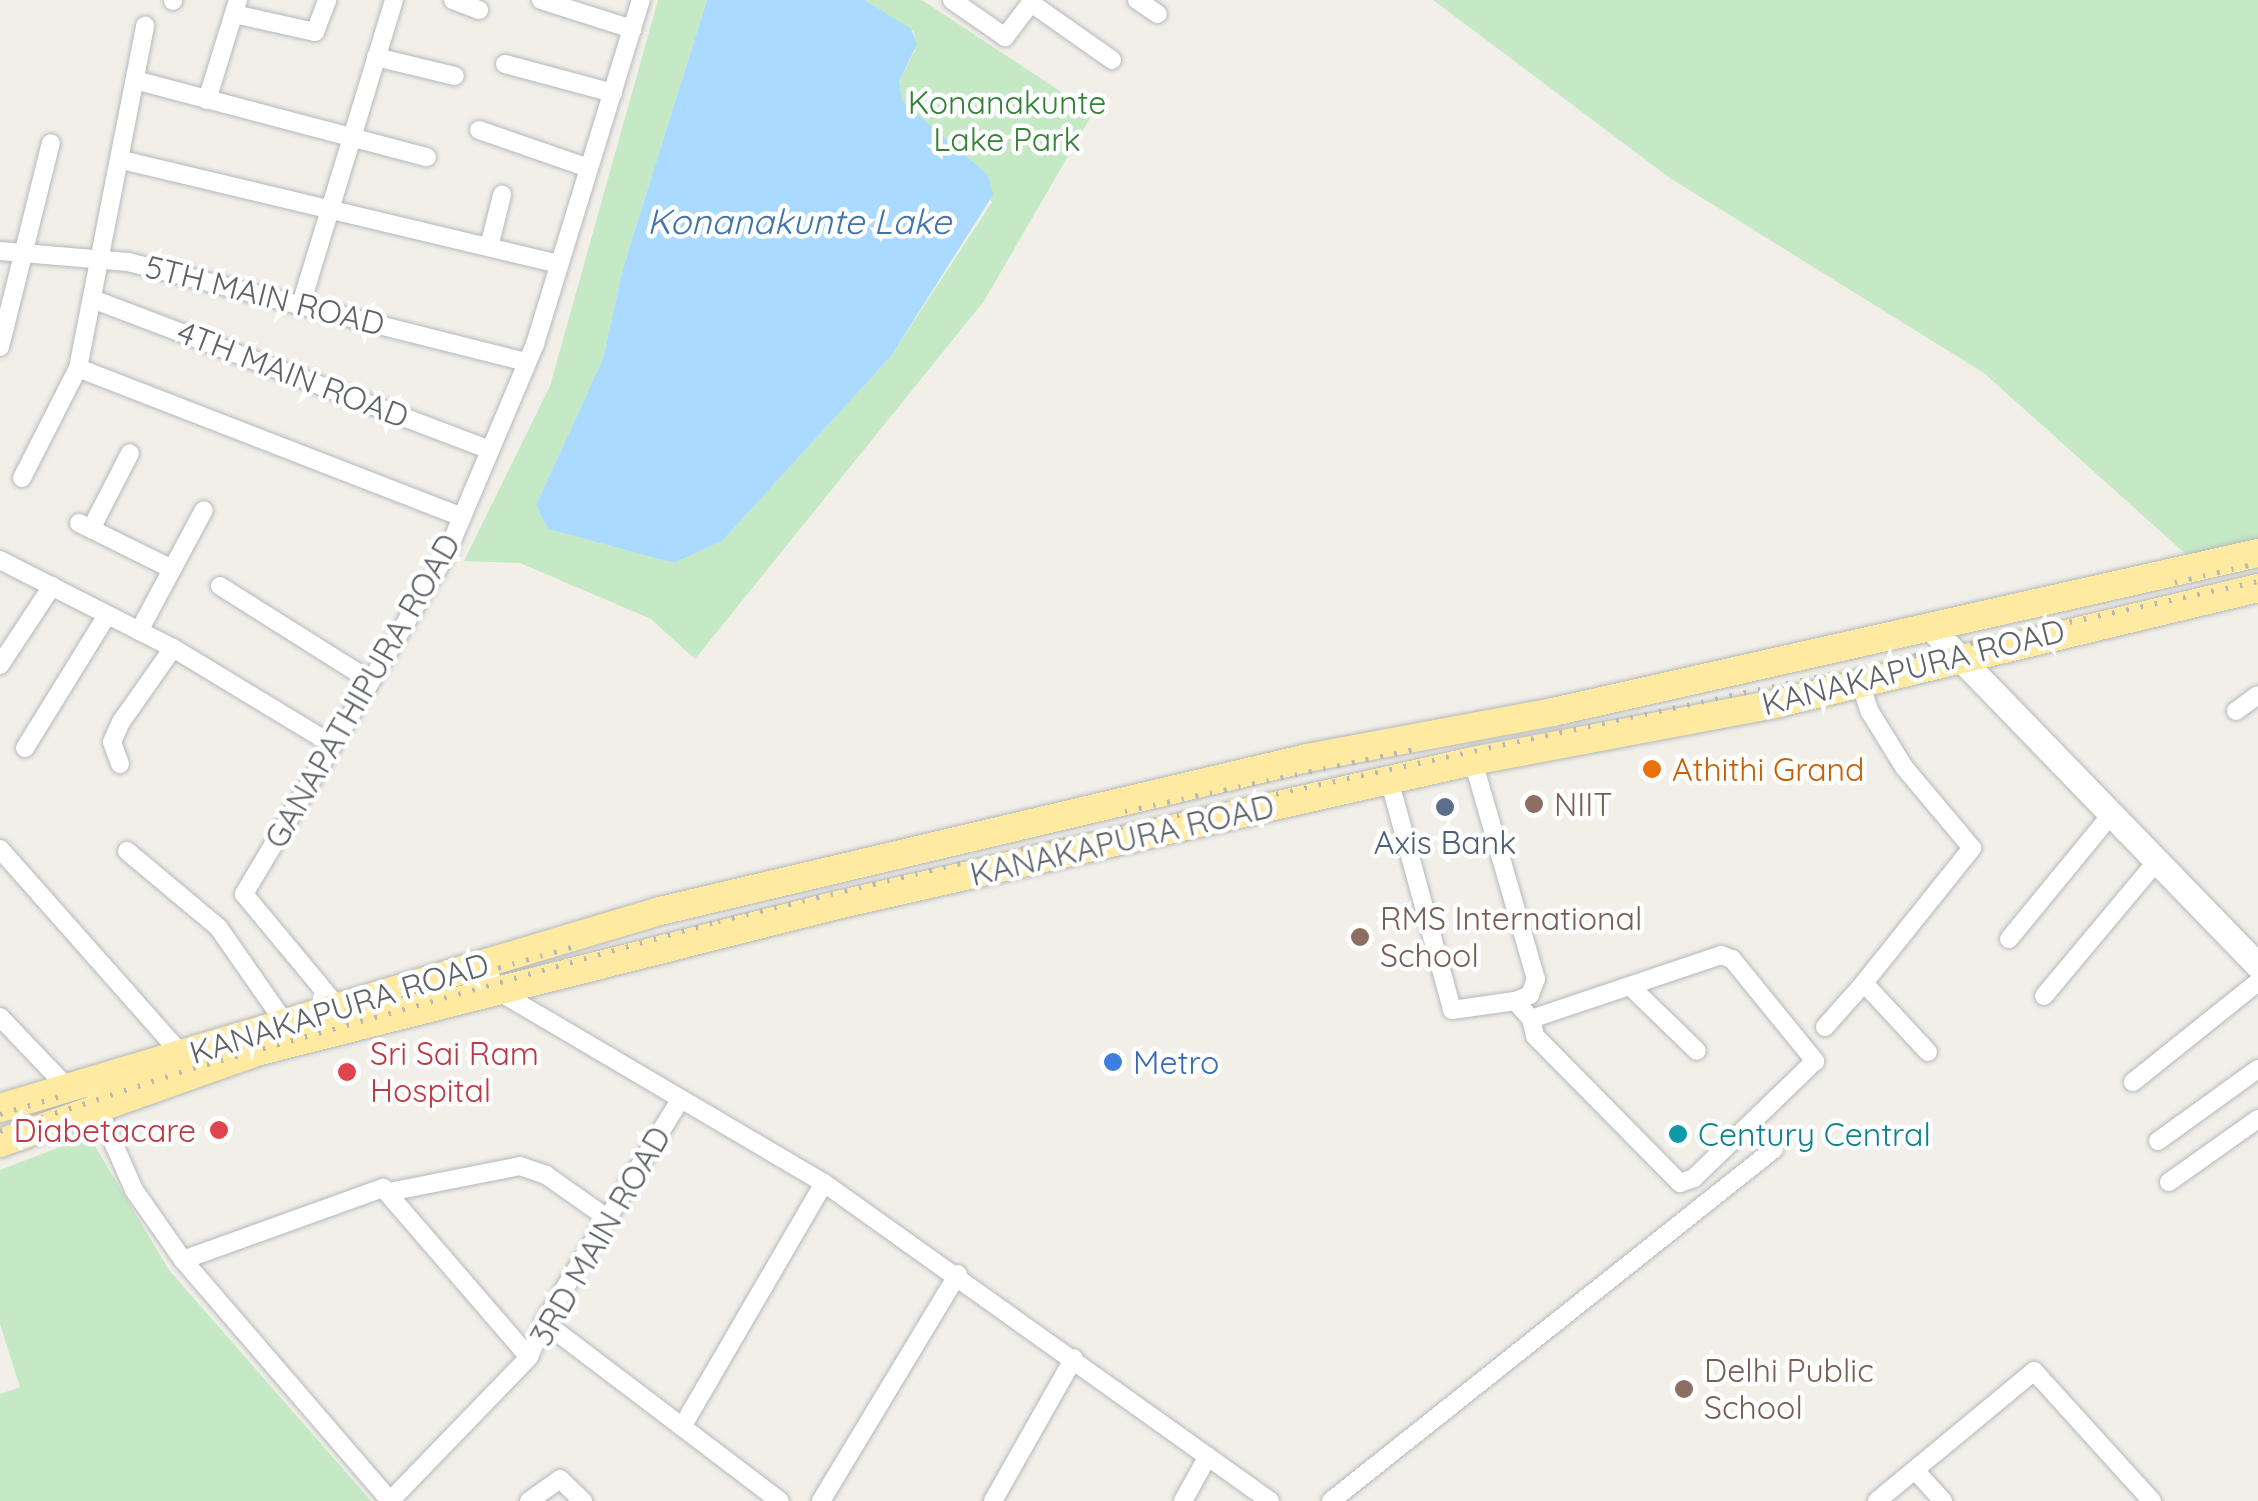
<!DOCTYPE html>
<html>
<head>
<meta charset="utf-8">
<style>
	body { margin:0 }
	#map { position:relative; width:2258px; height:1501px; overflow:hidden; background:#f1efe8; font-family:Quicksand,sans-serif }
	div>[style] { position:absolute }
	.green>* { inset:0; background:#c5e8c5 }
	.water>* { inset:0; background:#aadaff }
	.roads { filter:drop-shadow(0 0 2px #b5b8bc) drop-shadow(0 0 2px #b5b8bc) }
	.minor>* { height:18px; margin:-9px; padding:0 9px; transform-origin:9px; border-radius:9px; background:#fff }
	.secondary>* { height:25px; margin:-12.5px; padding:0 12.5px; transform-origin:12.5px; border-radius:12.5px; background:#fff }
	.trunk>* { height:28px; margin:-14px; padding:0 14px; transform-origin:14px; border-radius:14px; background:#feeaa1 }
	.rail>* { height:5px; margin-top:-2.5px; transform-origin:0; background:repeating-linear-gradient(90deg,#b6b7b8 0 2.5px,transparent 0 14.5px) }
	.dots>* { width:28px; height:28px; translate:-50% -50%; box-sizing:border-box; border:5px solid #fff; border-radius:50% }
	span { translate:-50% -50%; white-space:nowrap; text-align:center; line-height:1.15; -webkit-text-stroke:9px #fff; paint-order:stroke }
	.park-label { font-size:32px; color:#348238 }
	.street-label { font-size:32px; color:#5f6368 }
	.food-label { font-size:32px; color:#c56008 }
	.left { translate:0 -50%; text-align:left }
	.education-label { font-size:32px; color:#785e54 }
	.service-label { font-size:32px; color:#4e5e75 }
	.health-label { font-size:32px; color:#be3a42 }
	.right { translate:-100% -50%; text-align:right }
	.shop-label { font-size:32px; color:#366cbe }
	.culture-label { font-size:32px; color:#0d838f }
	.water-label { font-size:35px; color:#4174aa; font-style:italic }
</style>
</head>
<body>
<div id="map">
	<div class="green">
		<i style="clip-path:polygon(658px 0,707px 0,623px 268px,603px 359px,536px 505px,548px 529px,674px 563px,722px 541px,891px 356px,992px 202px,903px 102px,899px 82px,915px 50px,914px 32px,864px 0,922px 0,1093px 113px,984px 301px,695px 659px,651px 619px,520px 563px,464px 561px,550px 386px)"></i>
		<i style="clip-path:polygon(1433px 0,2258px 0,2258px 541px,2189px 557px,1984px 373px,1670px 178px)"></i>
		<i style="clip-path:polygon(89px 1136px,169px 1270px,371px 1501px,0 1501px,0 1394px,20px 1387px,0 1324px,0 1170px)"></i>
	</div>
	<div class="water">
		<i style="clip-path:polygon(707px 0,864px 0,911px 29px,917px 44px,899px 82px,903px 102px,988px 175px,993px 195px,891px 356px,722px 541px,674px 563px,548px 529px,536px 505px,603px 359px,623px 268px)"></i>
	</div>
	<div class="roads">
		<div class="minor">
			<i style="left:453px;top:0;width:28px;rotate:21deg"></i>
			<i style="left:541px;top:0;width:96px;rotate:17.7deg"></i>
			<i style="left:952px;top:0;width:65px;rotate:34.9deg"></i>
			<i style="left:1005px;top:37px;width:46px;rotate:-52.9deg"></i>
			<i style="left:1137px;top:0;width:25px;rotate:34deg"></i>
			<i style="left:173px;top:1px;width:1px;rotate:-90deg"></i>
			<i style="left:1031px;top:3px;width:99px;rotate:35.1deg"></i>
			<i style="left:234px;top:14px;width:83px;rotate:12.5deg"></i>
			<i style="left:315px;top:32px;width:34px;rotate:-69deg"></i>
			<i style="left:376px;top:57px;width:81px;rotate:13.5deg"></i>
			<i style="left:505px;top:64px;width:112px;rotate:15deg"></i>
			<i style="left:135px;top:80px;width:302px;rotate:14.8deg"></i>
			<i style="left:207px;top:100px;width:105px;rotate:-72.8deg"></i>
			<i style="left:479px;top:130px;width:116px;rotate:19.1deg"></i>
			<i style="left:122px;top:160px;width:449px;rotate:13.4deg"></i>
			<i style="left:489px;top:247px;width:54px;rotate:-76deg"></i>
			<i style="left:0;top:251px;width:128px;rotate:4.9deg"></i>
			<i style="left:128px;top:262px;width:411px;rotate:14.1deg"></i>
			<i style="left:95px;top:300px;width:423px;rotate:20.8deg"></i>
			<i style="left:302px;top:301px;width:315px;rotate:-73deg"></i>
			<i style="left:0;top:347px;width:210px;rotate:-76deg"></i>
			<i style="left:78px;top:368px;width:412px;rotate:21.2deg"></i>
			<i style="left:22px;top:478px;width:123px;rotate:-63deg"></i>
			<i style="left:78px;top:368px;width:349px;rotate:-78.9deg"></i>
			<i style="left:79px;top:523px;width:104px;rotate:26.3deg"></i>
			<i style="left:91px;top:529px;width:85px;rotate:-62.8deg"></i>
			<i style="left:0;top:560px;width:194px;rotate:27deg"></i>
			<i style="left:173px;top:648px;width:187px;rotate:31.2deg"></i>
			<i style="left:220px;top:586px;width:178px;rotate:32.2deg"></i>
			<i style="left:139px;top:631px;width:137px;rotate:-61.8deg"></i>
			<i style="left:0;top:665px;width:95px;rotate:-56.6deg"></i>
			<i style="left:1860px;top:682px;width:32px;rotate:72deg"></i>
			<i style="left:1870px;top:712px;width:65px;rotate:58.3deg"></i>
			<i style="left:1904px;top:767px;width:106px;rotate:50deg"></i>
			<i style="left:1972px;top:848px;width:173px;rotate:128.7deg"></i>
			<i style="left:1864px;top:983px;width:94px;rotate:47.2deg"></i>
			<i style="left:2236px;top:711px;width:27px;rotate:-36deg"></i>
			<i style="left:25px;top:748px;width:154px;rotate:-58.3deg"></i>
			<i style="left:1473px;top:761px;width:227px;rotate:73.9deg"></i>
			<i style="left:1536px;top:979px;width:17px;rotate:111deg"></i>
			<i style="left:1530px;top:995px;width:16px;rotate:158deg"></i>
			<i style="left:120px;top:764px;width:23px;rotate:-110deg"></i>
			<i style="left:112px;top:742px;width:22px;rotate:-66deg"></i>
			<i style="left:121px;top:722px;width:90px;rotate:-54.9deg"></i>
			<i style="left:1389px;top:779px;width:239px;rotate:74.7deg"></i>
			<i style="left:1452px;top:1010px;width:64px;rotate:-8.1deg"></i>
			<i style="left:1515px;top:1001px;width:24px;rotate:48deg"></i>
			<i style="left:1531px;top:1019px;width:200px;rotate:-18.6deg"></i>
			<i style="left:1721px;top:955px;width:12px;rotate:20deg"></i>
			<i style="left:1732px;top:959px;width:132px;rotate:50.9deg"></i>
			<i style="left:1815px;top:1061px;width:168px;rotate:136deg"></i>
			<i style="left:1694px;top:1178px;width:15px;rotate:160deg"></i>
			<i style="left:1680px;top:1183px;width:206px;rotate:-134.6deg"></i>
			<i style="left:1535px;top:1036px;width:17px;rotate:-103deg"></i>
			<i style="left:0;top:849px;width:275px;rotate:48.5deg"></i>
			<i style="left:127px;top:851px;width:119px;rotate:39.9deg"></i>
			<i style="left:218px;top:927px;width:121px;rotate:55.1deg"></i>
			<i style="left:2009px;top:939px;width:159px;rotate:-50.6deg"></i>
			<i style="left:484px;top:964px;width:30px;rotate:63deg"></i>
			<i style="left:498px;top:991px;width:378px;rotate:30.5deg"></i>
			<i style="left:824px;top:1183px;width:548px;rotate:35.49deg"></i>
			<i style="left:1630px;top:986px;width:93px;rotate:44.1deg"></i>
			<i style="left:2044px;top:996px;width:175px;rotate:-50.1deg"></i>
			<i style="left:341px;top:1011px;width:152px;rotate:-129.7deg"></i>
			<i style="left:244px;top:894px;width:395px;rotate:-59.2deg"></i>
			<i style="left:446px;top:555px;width:229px;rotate:-67.1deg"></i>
			<i style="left:535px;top:344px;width:360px;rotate:-72.9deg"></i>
			<i style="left:0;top:1017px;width:97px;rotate:46.3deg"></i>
			<i style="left:1825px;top:1027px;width:59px;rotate:-48.4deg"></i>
			<i style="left:2133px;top:1082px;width:160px;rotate:-38.7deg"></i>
			<i style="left:95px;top:1101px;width:97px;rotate:66.3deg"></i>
			<i style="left:134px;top:1190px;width:85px;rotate:55deg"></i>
			<i style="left:183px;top:1260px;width:318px;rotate:49.3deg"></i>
			<i style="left:2158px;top:1141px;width:123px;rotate:-35.8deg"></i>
			<i style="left:2169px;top:1182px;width:109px;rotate:-35.3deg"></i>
			<i style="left:389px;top:1192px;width:134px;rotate:-11.2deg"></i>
			<i style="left:520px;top:1166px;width:28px;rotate:19deg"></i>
			<i style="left:546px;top:1175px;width:75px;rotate:35.2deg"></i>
			<i style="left:183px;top:1260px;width:213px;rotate:-19.8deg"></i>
			<i style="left:383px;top:1188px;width:223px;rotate:49.2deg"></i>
			<i style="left:544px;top:1322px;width:296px;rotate:37.2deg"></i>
			<i style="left:682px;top:1427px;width:282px;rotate:-59.8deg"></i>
			<i style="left:1915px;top:1470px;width:42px;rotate:47.9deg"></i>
			<i style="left:390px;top:1501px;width:200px;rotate:-46deg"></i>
			<i style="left:529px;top:1357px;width:38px;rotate:-67deg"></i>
			<i style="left:544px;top:1322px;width:260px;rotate:-58.5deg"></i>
			<i style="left:529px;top:1501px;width:38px;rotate:-35deg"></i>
			<i style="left:560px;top:1479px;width:32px;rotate:44deg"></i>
			<i style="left:821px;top:1501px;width:265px;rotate:-58.9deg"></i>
			<i style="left:993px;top:1501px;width:164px;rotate:-60.5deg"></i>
			<i style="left:1183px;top:1501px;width:51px;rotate:-60.9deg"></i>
			<i style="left:1331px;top:1501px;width:566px;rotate:-38.47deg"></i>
			<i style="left:1877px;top:1501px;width:204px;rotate:-39.6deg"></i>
			<i style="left:2034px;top:1371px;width:176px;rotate:47.8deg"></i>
		</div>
		<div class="secondary">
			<i style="left:1929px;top:626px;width:472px;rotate:45.9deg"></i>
		</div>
		<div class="trunk">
			<i style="left:0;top:1108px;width:689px;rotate:-16.62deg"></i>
			<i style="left:660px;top:911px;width:665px;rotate:-13.3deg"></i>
			<i style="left:1307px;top:758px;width:250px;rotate:-10.6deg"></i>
			<i style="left:1553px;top:712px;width:723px;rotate:-12.71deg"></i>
			<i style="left:0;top:1143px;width:276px;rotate:-19.5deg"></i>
			<i style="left:260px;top:1051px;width:595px;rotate:-14.2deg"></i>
			<i style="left:837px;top:905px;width:652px;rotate:-12.76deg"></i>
			<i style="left:1473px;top:761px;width:311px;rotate:-10.7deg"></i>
			<i style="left:1779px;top:703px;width:493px;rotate:-13.5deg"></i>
		</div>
	</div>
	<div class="rail">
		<i style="left:2175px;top:582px;width:85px;rotate:-12.9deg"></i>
		<i style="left:1125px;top:811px;width:295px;rotate:-12.1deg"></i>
		<i style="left:345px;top:1011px;width:245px;rotate:-15.8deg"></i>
		<i style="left:0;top:1114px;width:70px;rotate:-16.6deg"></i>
		<i style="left:0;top:1131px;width:203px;rotate:-18.1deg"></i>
		<i style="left:193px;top:1068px;width:545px;rotate:-15.64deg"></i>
		<i style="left:718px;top:921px;width:311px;rotate:-13.4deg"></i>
		<i style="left:1021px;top:849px;width:1266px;rotate:-12.22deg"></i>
	</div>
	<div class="dots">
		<i style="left:1652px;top:769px;background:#e8710a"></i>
		<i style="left:1534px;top:804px;background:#8d6e63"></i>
		<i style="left:1445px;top:807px;background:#5c6f8a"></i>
		<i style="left:1360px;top:937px;background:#8d6e63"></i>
		<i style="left:1113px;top:1062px;background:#3f7fe0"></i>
		<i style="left:347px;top:1072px;background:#e0444e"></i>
		<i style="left:219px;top:1130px;background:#e0444e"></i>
		<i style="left:1678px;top:1134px;background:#0f9aa8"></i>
		<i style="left:1684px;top:1389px;background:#8d6e63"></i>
	</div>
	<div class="park-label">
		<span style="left:1007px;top:121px">Konanakunte<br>Lake Park</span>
	</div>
	<div class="street-label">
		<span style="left:265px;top:295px;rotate:14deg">5TH MAIN ROAD</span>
		<span style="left:293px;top:374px;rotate:21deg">4TH MAIN ROAD</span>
		<span style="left:1913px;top:667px;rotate:-14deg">KANAKAPURA ROAD</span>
		<span style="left:362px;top:691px;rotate:-60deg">GANAPATHIPURA ROAD</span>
		<span style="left:1122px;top:840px;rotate:-13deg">KANAKAPURA ROAD</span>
		<span style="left:339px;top:1008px;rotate:-17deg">KANAKAPURA ROAD</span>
		<span style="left:600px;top:1236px;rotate:-60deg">3RD MAIN ROAD</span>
	</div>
	<div class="food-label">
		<span class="left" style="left:1672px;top:769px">Athithi Grand</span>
	</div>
	<div class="education-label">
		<span class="left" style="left:1554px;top:804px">NIIT</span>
		<span class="left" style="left:1380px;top:937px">RMS International<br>School</span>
		<span class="left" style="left:1704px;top:1389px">Delhi Public<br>School</span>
	</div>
	<div class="service-label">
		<span style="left:1445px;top:842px">Axis Bank</span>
	</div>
	<div class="health-label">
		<span class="left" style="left:370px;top:1072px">Sri Sai Ram<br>Hospital</span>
		<span class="right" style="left:196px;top:1130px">Diabetacare</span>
	</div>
	<div class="shop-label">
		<span class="left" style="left:1133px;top:1062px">Metro</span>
	</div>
	<div class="culture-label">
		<span class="left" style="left:1698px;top:1134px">Century Central</span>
	</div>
	<div class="water-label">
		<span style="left:799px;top:221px">Konanakunte Lake</span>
	</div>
</div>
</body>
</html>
